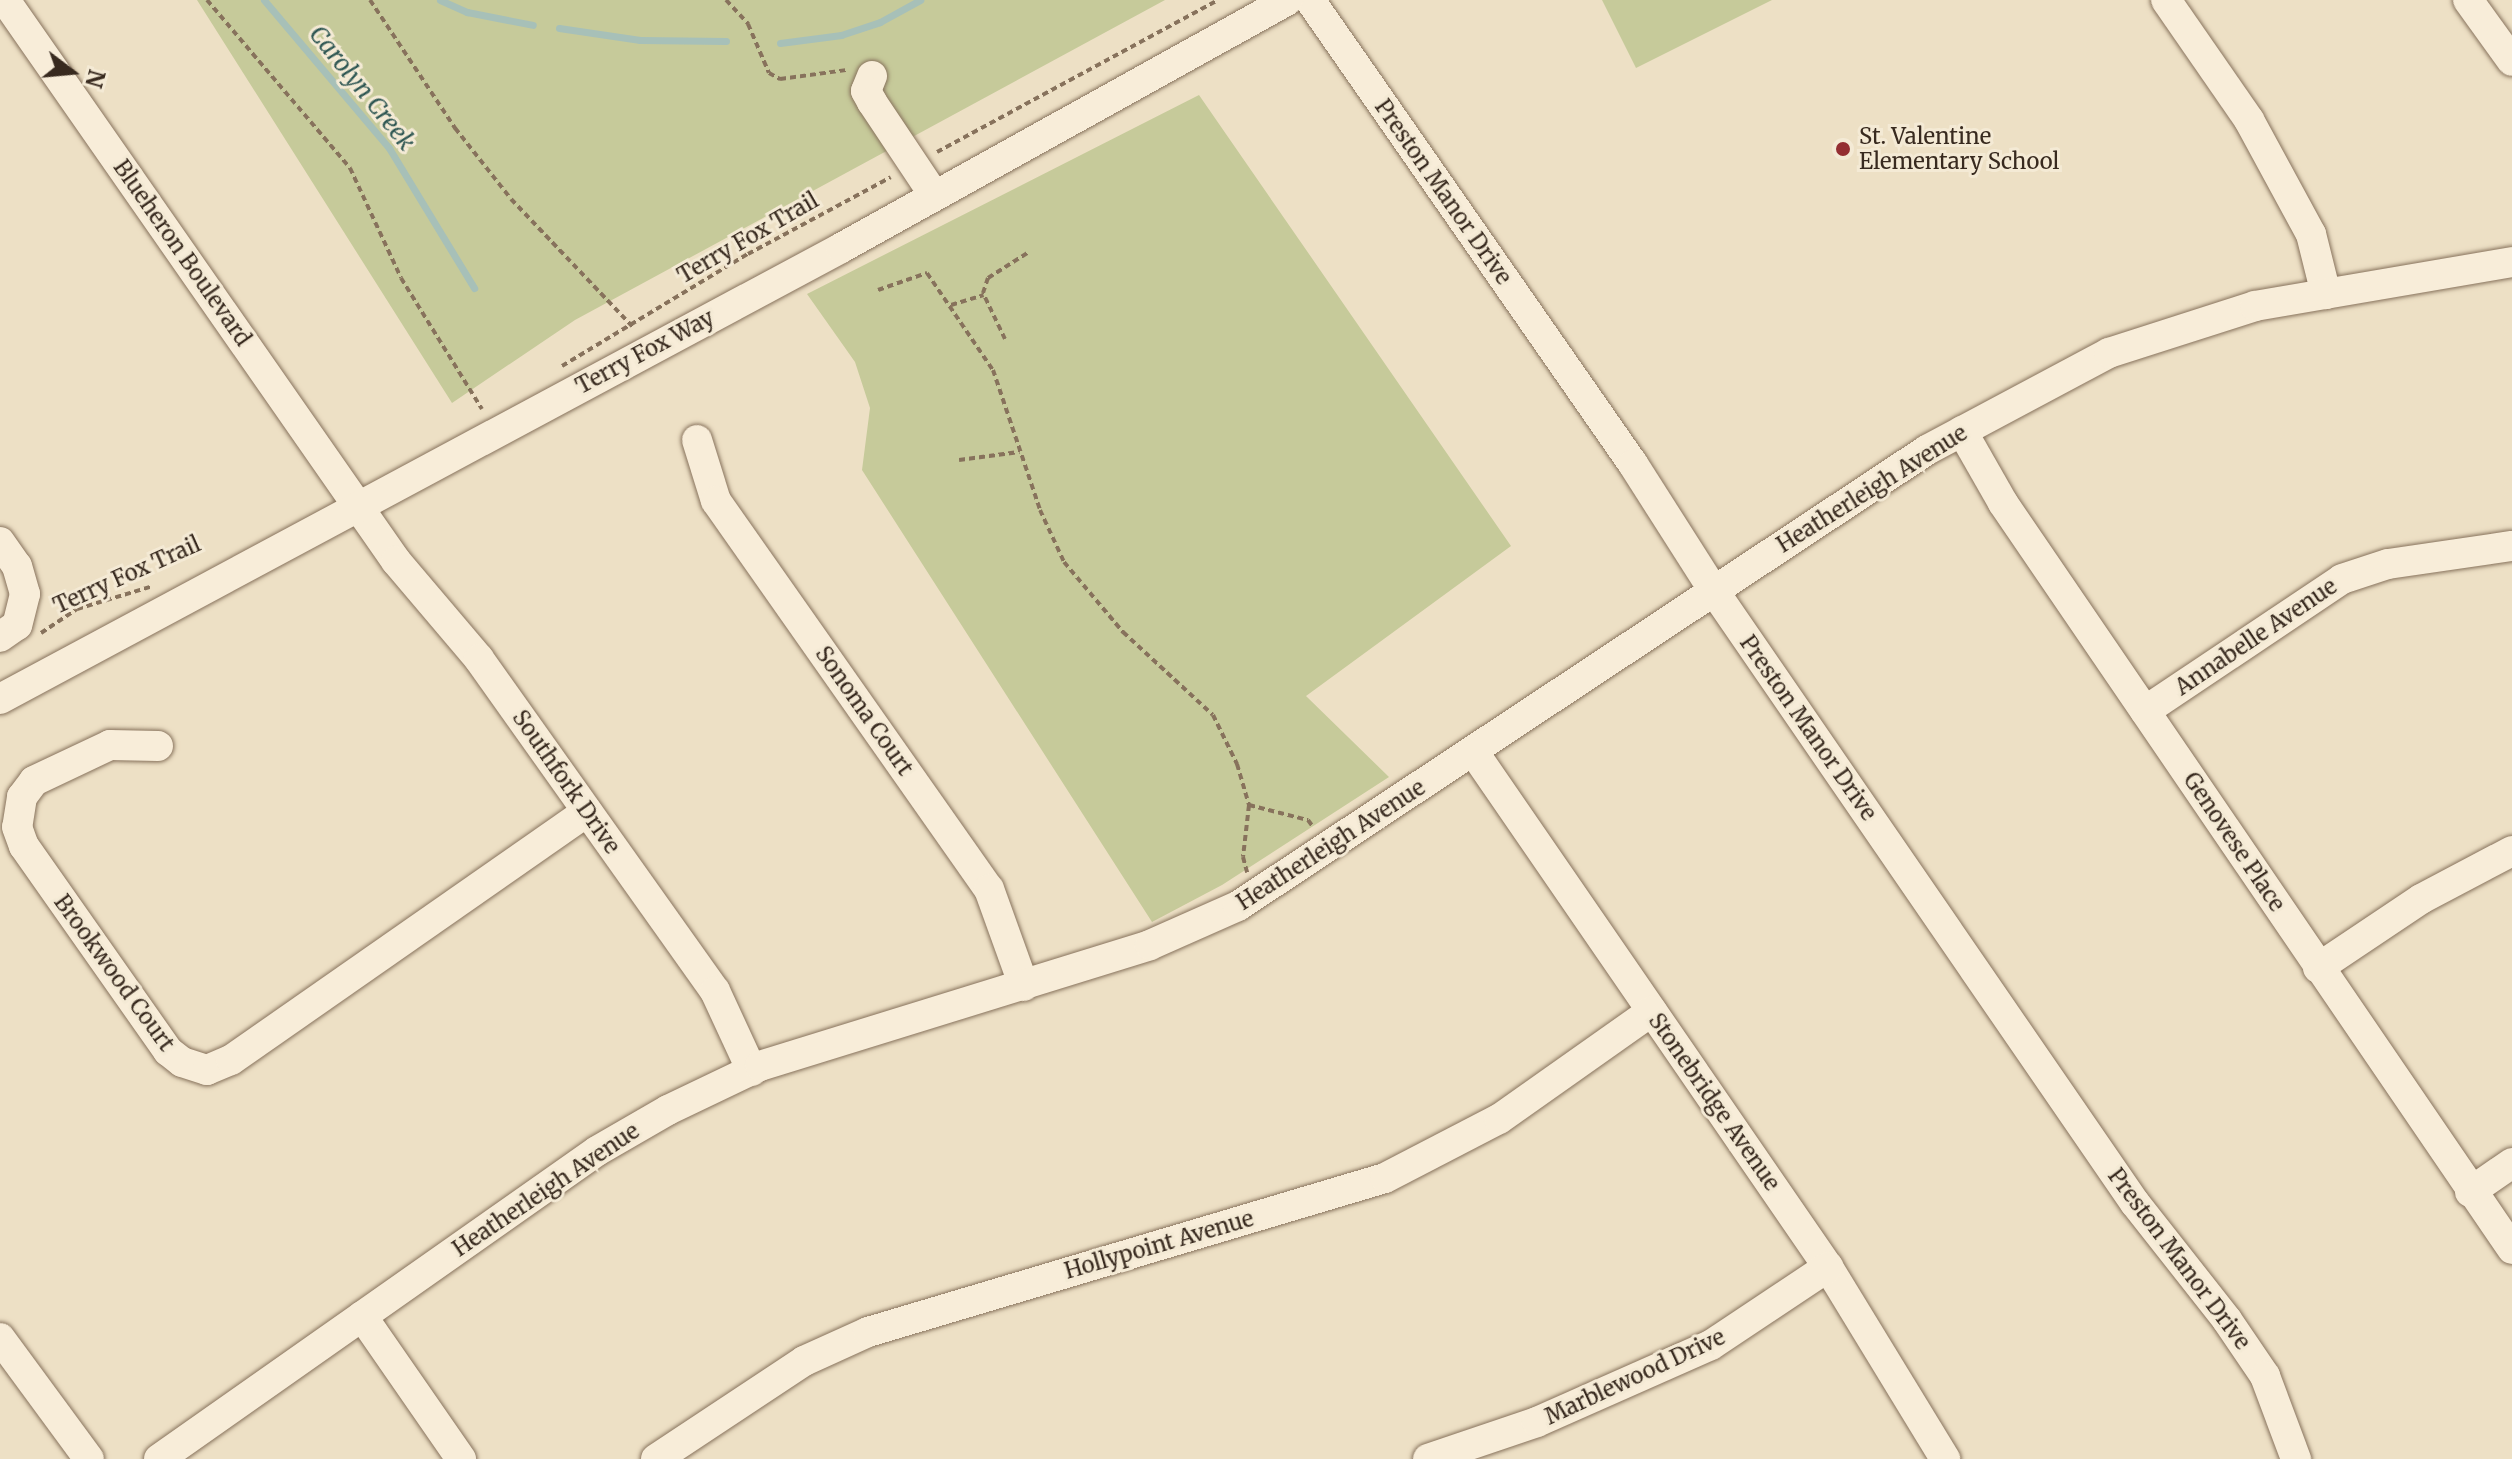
<!DOCTYPE html>
<html>
<head>
<meta charset="utf-8">
<style>
	body { margin:0 }
	#map { position:relative; width:2512px; height:1459px; overflow:hidden; background:#ede0c5; font-family:Merriweather,serif }
	div>[style] { position:absolute }
	.green>* { inset:0; background:#c6ca9a }
	.stream>* { height:7px; margin:-3.5px; padding:0 3.5px; transform-origin:3.5px; border-radius:3.5px; background:#a7c0b8 }
	.path>* { height:4px; margin-top:-2px; transform-origin:0; background:repeating-linear-gradient(90deg,#87725c 0 6px,transparent 0 10px) }
	.roads { filter:drop-shadow(0 0 2px #87725c) drop-shadow(0 0 2px #87725c) }
	.minor>* { height:30px; margin:-15px; padding:0 15px; transform-origin:15px; border-radius:15px; background:#f8edd9 }
	.dots>* { width:22px; height:22px; translate:-50% -50%; box-sizing:border-box; border:4px solid #f4ead5; border-radius:50% }
	span { translate:-50% -50%; white-space:nowrap; text-align:center; line-height:1.15; -webkit-text-stroke:6px #f4ead5; paint-order:stroke }
	.poi-label { font-size:22px; color:#382a1f }
	.left { translate:0 -50%; text-align:left }
	.street-label { font-size:22px; color:#382a1f }
	.water-label { font-size:24px; color:#2f5753; font-style:italic }
	.north { position:absolute; left:32px; top:32px; width:80px; height:80px; -webkit-text-stroke:6px #f4ead5; paint-order:stroke; rotate:106deg; font-size:22px; font-weight:700; line-height:32px; text-align:center; color:#382a1f }
	.north::after { content:''; display:block; margin:auto; width:28px; height:36px; background:#382a1f; clip-path:polygon(50% 0,100% 100%,50% 72%,0 100%) }
</style>
</head>
<body>
<div id="map">
	<div class="green">
		<i style="clip-path:polygon(197px 0,1165px 0,575px 320px,452px 403px)"></i>
		<i style="clip-path:polygon(1602px 0,1772px 0,1636px 68px)"></i>
		<i style="clip-path:polygon(1199px 95px,1511px 546px,1306px 696px,1389px 777px,1222px 885px,1152px 922px,862px 470px,870px 408px,855px 362px,807px 294px)"></i>
	</div>
	<div class="stream">
		<i style="left:264px;top:0;width:194px;rotate:49.8deg"></i>
		<i style="left:389px;top:148px;width:164px;rotate:58.7deg"></i>
		<i style="left:440px;top:0;width:30px;rotate:24deg"></i>
		<i style="left:467px;top:12px;width:67px;rotate:11.1deg"></i>
		<i style="left:559px;top:28px;width:82px;rotate:8.4deg"></i>
		<i style="left:640px;top:40px;width:86px;rotate:0.7deg"></i>
		<i style="left:780px;top:43px;width:62px;rotate:-7.5deg"></i>
		<i style="left:841px;top:35px;width:41px;rotate:-18.4deg"></i>
		<i style="left:880px;top:22px;width:46px;rotate:-28.8deg"></i>
	</div>
	<div class="path">
		<i style="left:207px;top:0;width:221px;rotate:49.6deg"></i>
		<i style="left:350px;top:168px;width:121px;rotate:65.1deg"></i>
		<i style="left:401px;top:278px;width:154px;rotate:58.3deg"></i>
		<i style="left:370px;top:0;width:154px;rotate:56.4deg"></i>
		<i style="left:455px;top:128px;width:90px;rotate:51.7deg"></i>
		<i style="left:511px;top:199px;width:178px;rotate:46.4deg"></i>
		<i style="left:726px;top:0;width:33px;rotate:47deg"></i>
		<i style="left:748px;top:24px;width:53px;rotate:66.8deg"></i>
		<i style="left:769px;top:73px;width:13px;rotate:29deg"></i>
		<i style="left:780px;top:79px;width:68px;rotate:-7.7deg"></i>
		<i style="left:937px;top:152px;width:319px;rotate:-28.4deg"></i>
		<i style="left:878px;top:290px;width:52px;rotate:-19.1deg"></i>
		<i style="left:927px;top:273px;width:117px;rotate:55.8deg"></i>
		<i style="left:993px;top:370px;width:148px;rotate:71.4deg"></i>
		<i style="left:1040px;top:510px;width:57px;rotate:65.2deg"></i>
		<i style="left:1064px;top:562px;width:92px;rotate:49.9deg"></i>
		<i style="left:1123px;top:632px;width:122px;rotate:42.7deg"></i>
		<i style="left:1213px;top:715px;width:55px;rotate:63.9deg"></i>
		<i style="left:1237px;top:764px;width:43px;rotate:73.7deg"></i>
		<i style="left:1249px;top:805px;width:52px;rotate:96.6deg"></i>
		<i style="left:1243px;top:857px;width:16px;rotate:75deg"></i>
		<i style="left:951px;top:305px;width:34px;rotate:-17deg"></i>
		<i style="left:1005px;top:339px;width:51px;rotate:-115.6deg"></i>
		<i style="left:983px;top:293px;width:16px;rotate:-72deg"></i>
		<i style="left:988px;top:278px;width:49px;rotate:-32.4deg"></i>
		<i style="left:562px;top:366px;width:217px;rotate:-31.1deg"></i>
		<i style="left:748px;top:254px;width:162px;rotate:-28.3deg"></i>
		<i style="left:959px;top:460px;width:61px;rotate:-7.6deg"></i>
		<i style="left:41px;top:633px;width:43px;rotate:-33.7deg"></i>
		<i style="left:77px;top:609px;width:79px;rotate:-16.8deg"></i>
		<i style="left:1249px;top:805px;width:61px;rotate:14.3deg"></i>
		<i style="left:1308px;top:820px;width:9px;rotate:54deg"></i>
	</div>
	<div class="roads">
		<div class="minor">
			<i style="left:5px;top:0;width:684px;rotate:55.12deg"></i>
			<i style="left:396px;top:561px;width:128px;rotate:49.7deg"></i>
			<i style="left:479px;top:659px;width:407px;rotate:54.6deg"></i>
			<i style="left:715px;top:991px;width:88px;rotate:65.2deg"></i>
			<i style="left:1310px;top:0;width:565px;rotate:55.16deg"></i>
			<i style="left:1633px;top:464px;width:151px;rotate:57.5deg"></i>
			<i style="left:1714px;top:591px;width:743px;rotate:55.48deg"></i>
			<i style="left:2135px;top:1203px;width:149px;rotate:51.8deg"></i>
			<i style="left:2227px;top:1320px;width:68px;rotate:55.8deg"></i>
			<i style="left:2265px;top:1376px;width:89px;rotate:69.5deg"></i>
			<i style="left:2166px;top:0;width:146px;rotate:55.3deg"></i>
			<i style="left:2249px;top:120px;width:130px;rotate:61.5deg"></i>
			<i style="left:2311px;top:234px;width:62px;rotate:76deg"></i>
			<i style="left:2468px;top:0;width:75px;rotate:54.2deg"></i>
			<i style="left:872px;top:76px;width:16px;rotate:112deg"></i>
			<i style="left:866px;top:91px;width:13px;rotate:61deg"></i>
			<i style="left:872px;top:102px;width:112px;rotate:56.3deg"></i>
			<i style="left:1962px;top:431px;width:83px;rotate:60.3deg"></i>
			<i style="left:2003px;top:503px;width:903px;rotate:55.69deg"></i>
			<i style="left:697px;top:440px;width:64px;rotate:72.7deg"></i>
			<i style="left:716px;top:501px;width:474px;rotate:54.9deg"></i>
			<i style="left:989px;top:889px;width:103px;rotate:70.2deg"></i>
			<i style="left:0;top:542px;width:29px;rotate:55deg"></i>
			<i style="left:17px;top:566px;width:29px;rotate:74deg"></i>
			<i style="left:25px;top:594px;width:32px;rotate:104deg"></i>
			<i style="left:17px;top:625px;width:21px;rotate:145deg"></i>
			<i style="left:0;top:699px;width:954px;rotate:-28.2deg"></i>
			<i style="left:841px;top:248px;width:511px;rotate:-29.02deg"></i>
			<i style="left:2145px;top:711px;width:237px;rotate:-33.8deg"></i>
			<i style="left:2342px;top:579px;width:48px;rotate:-18.1deg"></i>
			<i style="left:2388px;top:564px;width:125px;rotate:-8.3deg"></i>
			<i style="left:158px;top:746px;width:48px;rotate:-178.8deg"></i>
			<i style="left:110px;top:745px;width:84px;rotate:154.7deg"></i>
			<i style="left:34px;top:781px;width:20px;rotate:127deg"></i>
			<i style="left:22px;top:797px;width:30px;rotate:99deg"></i>
			<i style="left:17px;top:827px;width:20px;rotate:70deg"></i>
			<i style="left:24px;top:846px;width:251px;rotate:54.9deg"></i>
			<i style="left:168px;top:1051px;width:18px;rotate:38deg"></i>
			<i style="left:182px;top:1062px;width:26px;rotate:18deg"></i>
			<i style="left:207px;top:1070px;width:26px;rotate:-23deg"></i>
			<i style="left:231px;top:1060px;width:434px;rotate:-34.9deg"></i>
			<i style="left:1473px;top:751px;width:626px;rotate:55.47deg"></i>
			<i style="left:1828px;top:1267px;width:225px;rotate:58.6deg"></i>
			<i style="left:2318px;top:968px;width:124px;rotate:-33.8deg"></i>
			<i style="left:2421px;top:899px;width:103px;rotate:-27.8deg"></i>
			<i style="left:2470px;top:1192px;width:51px;rotate:-34.6deg"></i>
			<i style="left:362px;top:1316px;width:174px;rotate:55.3deg"></i>
			<i style="left:0;top:1338px;width:150px;rotate:53.7deg"></i>
			<i style="left:159px;top:1459px;width:535px;rotate:-35.11deg"></i>
			<i style="left:597px;top:1151px;width:82px;rotate:-30deg"></i>
			<i style="left:668px;top:1110px;width:102px;rotate:-25.6deg"></i>
			<i style="left:760px;top:1066px;width:408px;rotate:-17.2deg"></i>
			<i style="left:1150px;top:945px;width:96px;rotate:-23.9deg"></i>
			<i style="left:1238px;top:906px;width:826px;rotate:-33.5deg"></i>
			<i style="left:1927px;top:450px;width:206px;rotate:-28.1deg"></i>
			<i style="left:2109px;top:353px;width:153px;rotate:-17.8deg"></i>
			<i style="left:2255px;top:306px;width:261px;rotate:-9.7deg"></i>
			<i style="left:656px;top:1459px;width:178px;rotate:-33.5deg"></i>
			<i style="left:804px;top:1361px;width:70px;rotate:-24.4deg"></i>
			<i style="left:868px;top:1332px;width:539px;rotate:-16.59deg"></i>
			<i style="left:1385px;top:1178px;width:128px;rotate:-27.4deg"></i>
			<i style="left:1499px;top:1119px;width:187px;rotate:-35.2deg"></i>
			<i style="left:1428px;top:1459px;width:115px;rotate:-18.7deg"></i>
			<i style="left:1537px;top:1422px;width:190px;rotate:-23.9deg"></i>
			<i style="left:1711px;top:1345px;width:141px;rotate:-33.7deg"></i>
		</div>
	</div>
	<div class="dots">
		<i style="left:1843px;top:149px;background:#942e32"></i>
	</div>
	<div class="poi-label">
		<span class="left" style="left:1859px;top:149px">St. Valentine<br>Elementary School</span>
	</div>
	<div class="street-label">
		<span style="left:1443px;top:192px;rotate:55deg">Preston Manor Drive</span>
		<span style="left:748px;top:238px;rotate:-30deg">Terry Fox Trail</span>
		<span style="left:182px;top:253px;rotate:55deg">Blueheron Boulevard</span>
		<span style="left:645px;top:352px;rotate:-28deg">Terry Fox Way</span>
		<span style="left:1872px;top:489px;rotate:-32deg">Heatherleigh Avenue</span>
		<span style="left:127px;top:575px;rotate:-24deg">Terry Fox Trail</span>
		<span style="left:2256px;top:637px;rotate:-34deg">Annabelle Avenue</span>
		<span style="left:864px;top:711px;rotate:55deg">Sonoma Court</span>
		<span style="left:1808px;top:728px;rotate:55deg">Preston Manor Drive</span>
		<span style="left:566px;top:782px;rotate:55deg">Southfork Drive</span>
		<span style="left:2234px;top:842px;rotate:56deg">Genovese Place</span>
		<span style="left:1331px;top:845px;rotate:-33deg">Heatherleigh Avenue</span>
		<span style="left:114px;top:973px;rotate:54deg">Brookwood Court</span>
		<span style="left:1714px;top:1102px;rotate:55deg">Stonebridge Avenue</span>
		<span style="left:546px;top:1190px;rotate:-34deg">Heatherleigh Avenue</span>
		<span style="left:1159px;top:1245px;rotate:-16deg">Hollypoint Avenue</span>
		<span style="left:2179px;top:1259px;rotate:53deg">Preston Manor Drive</span>
		<span style="left:1635px;top:1377px;rotate:-25deg">Marblewood Drive</span>
	</div>
	<div class="water-label">
		<span style="left:362px;top:88px;rotate:51deg">Carolyn Creek</span>
	</div>
	<div class="north">N</div>
</div>
</body>
</html>
